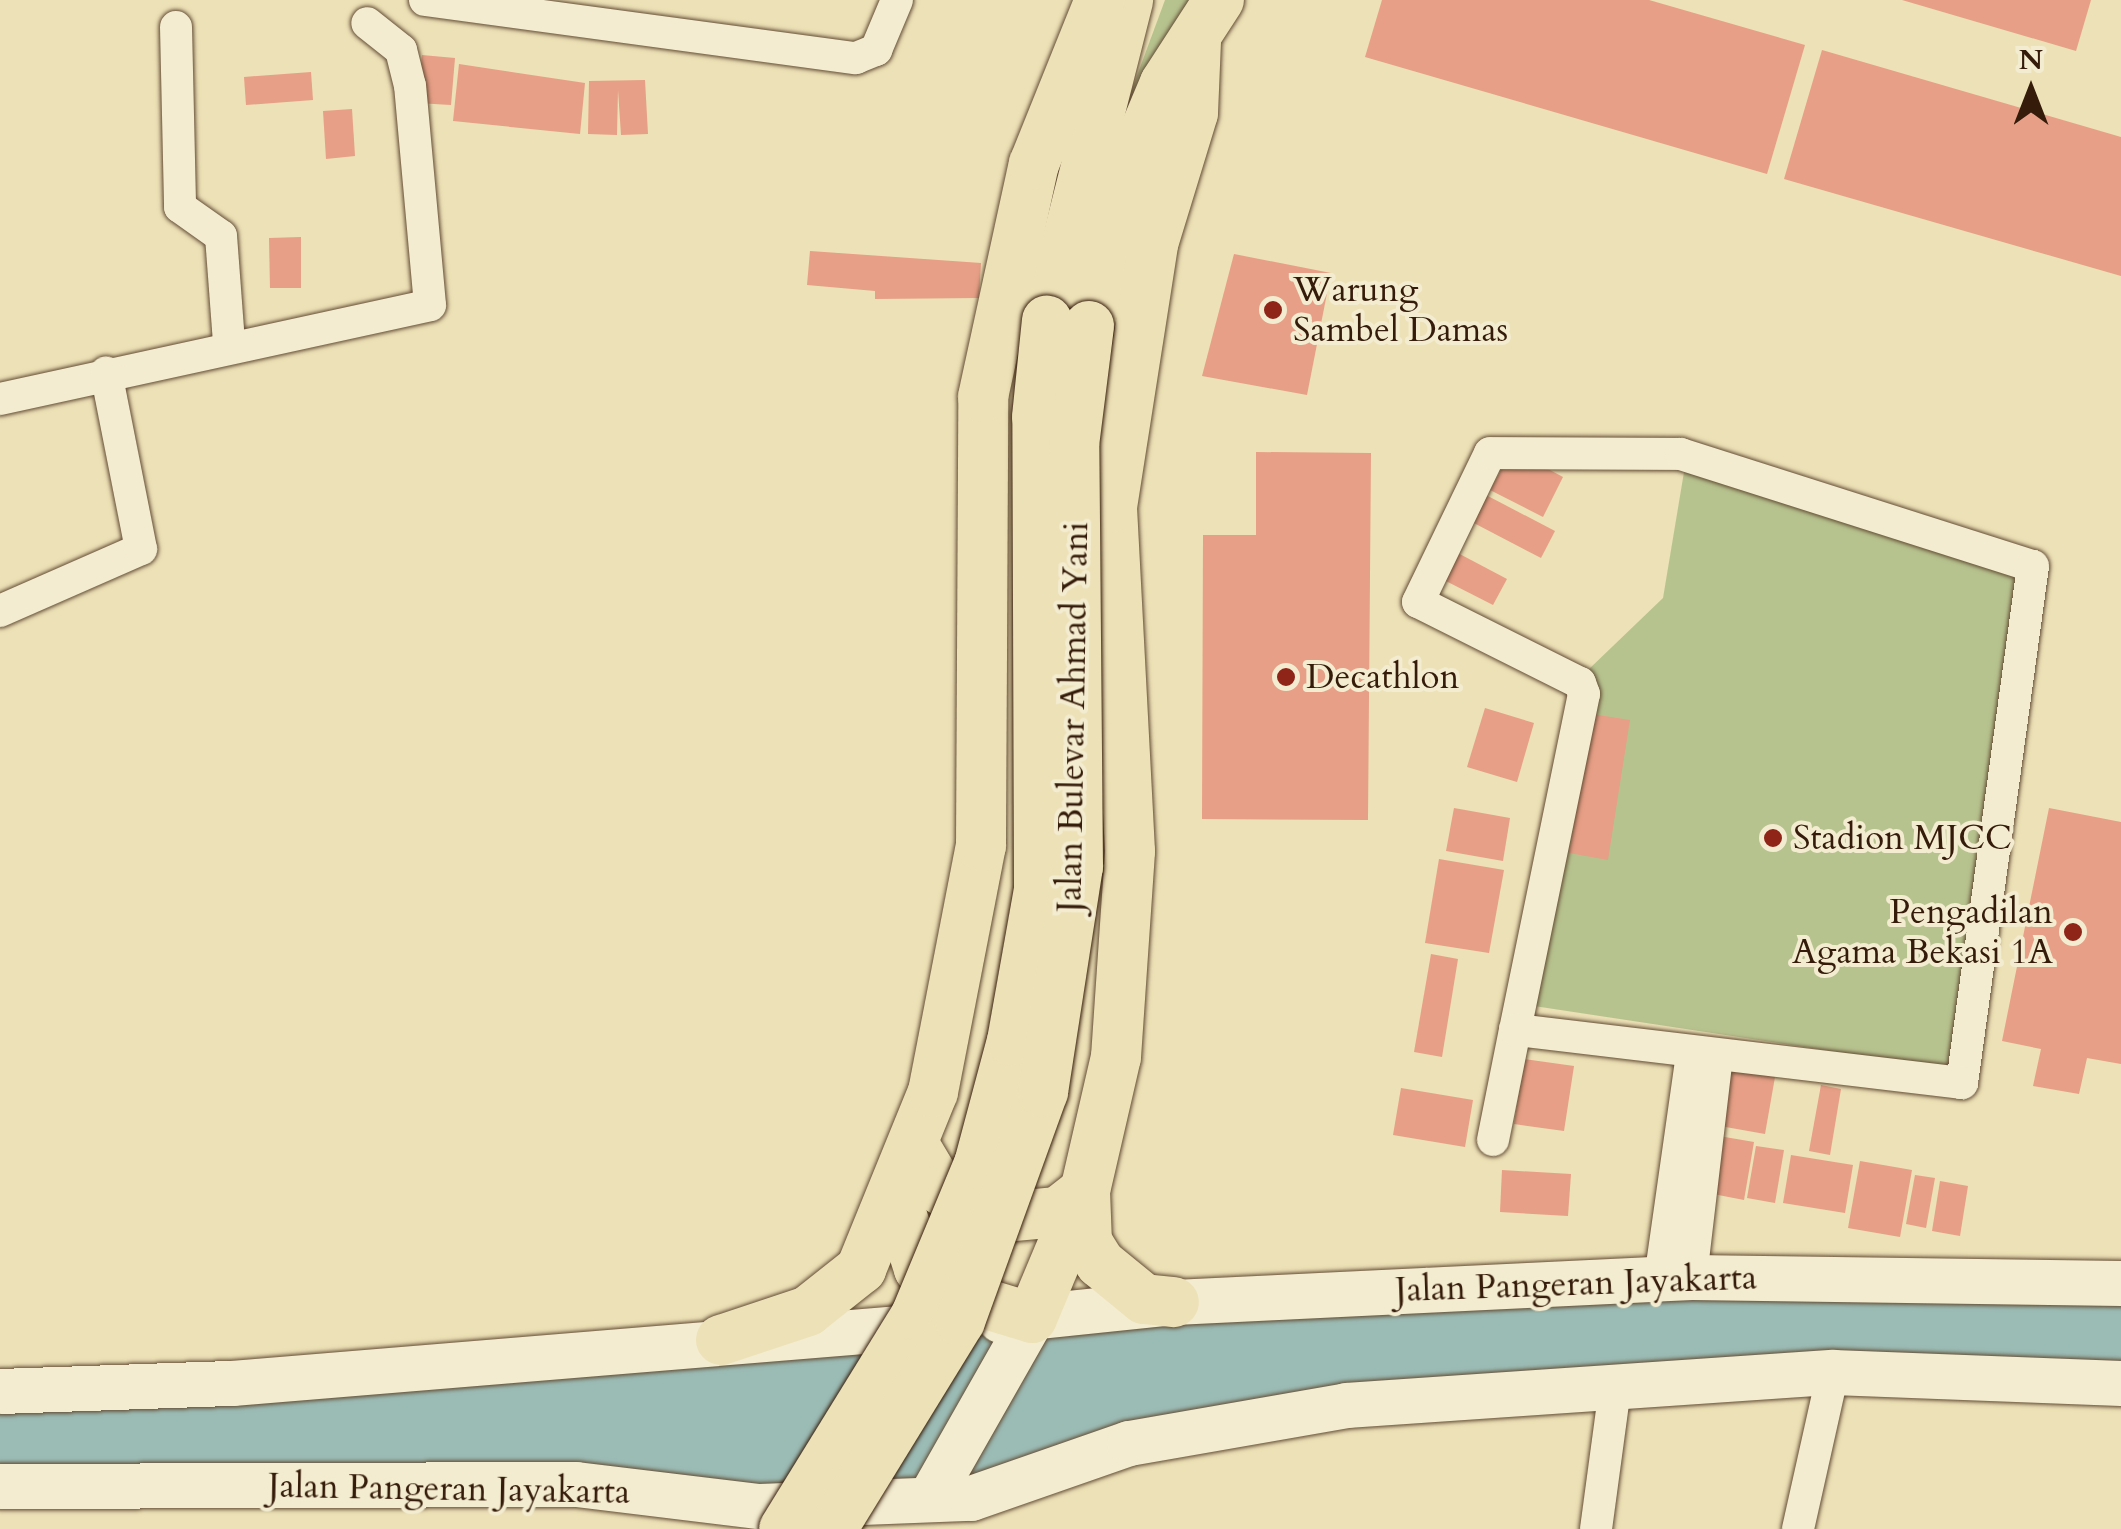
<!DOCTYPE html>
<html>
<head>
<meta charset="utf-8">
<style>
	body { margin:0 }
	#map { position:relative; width:2121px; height:1529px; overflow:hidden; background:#ede1b7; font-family:Cardo,serif }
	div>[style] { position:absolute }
	.green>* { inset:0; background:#b7c38f }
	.water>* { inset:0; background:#9bbcb5 }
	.building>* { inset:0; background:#e79f87 }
	.roads { filter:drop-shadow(0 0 2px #634c34) drop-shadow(0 0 2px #634c34) }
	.street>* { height:32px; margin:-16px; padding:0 16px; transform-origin:16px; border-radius:16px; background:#f3ecd0 }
	.secondary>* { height:45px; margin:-22.5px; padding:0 22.5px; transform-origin:22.5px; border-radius:22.5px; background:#f3ecd0 }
	.primary>* { height:50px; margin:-25px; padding:0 25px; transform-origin:25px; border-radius:25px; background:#ede1b7 }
	.bridges { filter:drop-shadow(0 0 2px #351b09) drop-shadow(0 0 2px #351b09) }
	.primary-bridge>* { height:50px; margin:-25px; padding:0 25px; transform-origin:25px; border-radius:25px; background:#ede1b7 }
	.dots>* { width:28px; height:28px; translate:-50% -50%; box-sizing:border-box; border:5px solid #f3ecd0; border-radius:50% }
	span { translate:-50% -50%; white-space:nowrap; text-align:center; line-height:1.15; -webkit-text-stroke:8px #f3ecd0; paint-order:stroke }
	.poi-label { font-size:35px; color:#351b09 }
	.left { translate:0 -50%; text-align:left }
	.right { translate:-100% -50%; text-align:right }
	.street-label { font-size:35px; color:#351b09 }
	.north { position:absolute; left:1981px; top:40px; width:100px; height:100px; -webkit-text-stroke:8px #f3ecd0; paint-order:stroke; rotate:0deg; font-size:28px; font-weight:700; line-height:40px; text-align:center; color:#351b09 }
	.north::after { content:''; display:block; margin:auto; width:35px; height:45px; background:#351b09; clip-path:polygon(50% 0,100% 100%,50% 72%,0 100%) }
</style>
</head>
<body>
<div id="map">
	<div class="green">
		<i style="clip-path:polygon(1165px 0,1191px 0,1132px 120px,1121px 119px)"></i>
		<i style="clip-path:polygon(1686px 460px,2026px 569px,1949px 1069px,1534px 1006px,1588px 670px,1663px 598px)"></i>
	</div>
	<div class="water">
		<i style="clip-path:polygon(2121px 1283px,2121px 1383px,1346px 1405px,971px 1498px,0 1486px,0 1391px,1085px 1313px)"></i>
	</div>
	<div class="building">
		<i style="clip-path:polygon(1382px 0,1649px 0,1805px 45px,1767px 174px,1365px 57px)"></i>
		<i style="clip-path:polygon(1902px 0,2091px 0,2076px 51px)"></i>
		<i style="clip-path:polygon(1822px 50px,2121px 137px,2121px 276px,1784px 179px)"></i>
		<i style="clip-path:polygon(422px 55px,455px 58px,451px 105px,417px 103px)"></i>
		<i style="clip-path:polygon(459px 64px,585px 83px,580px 134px,453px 121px)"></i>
		<i style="clip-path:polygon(311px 72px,313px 100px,246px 105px,244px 77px)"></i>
		<i style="clip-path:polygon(645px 80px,648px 134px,621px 135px,618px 90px,617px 135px,588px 134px,589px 81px)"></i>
		<i style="clip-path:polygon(352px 109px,355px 156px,326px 159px,323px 111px)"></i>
		<i style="clip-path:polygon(301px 237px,301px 288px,270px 288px,269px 238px)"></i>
		<i style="clip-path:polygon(810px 251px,981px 263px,979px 298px,875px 299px,875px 291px,807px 285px)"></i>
		<i style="clip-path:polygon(1234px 254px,1331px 273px,1307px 395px,1202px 376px)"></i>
		<i style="clip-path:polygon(1512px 450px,1563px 477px,1543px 517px,1490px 490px)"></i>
		<i style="clip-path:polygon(1256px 452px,1371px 453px,1368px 820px,1202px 819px,1203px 535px,1256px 535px)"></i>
		<i style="clip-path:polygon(1484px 494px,1555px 531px,1541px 558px,1470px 521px)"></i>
		<i style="clip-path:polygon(1454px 551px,1507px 579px,1493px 605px,1440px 578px)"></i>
		<i style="clip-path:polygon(1485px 708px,1534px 723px,1517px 782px,1467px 767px)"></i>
		<i style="clip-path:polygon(1592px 714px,1630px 720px,1608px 860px,1569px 853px)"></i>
		<i style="clip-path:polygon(1454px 808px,1510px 818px,1503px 861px,1446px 851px)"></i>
		<i style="clip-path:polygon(2049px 808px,2121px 822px,2121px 1064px,2087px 1058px,2079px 1094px,2033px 1086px,2041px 1049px,2002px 1041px)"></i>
		<i style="clip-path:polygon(1439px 859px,1504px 870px,1489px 953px,1425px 943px)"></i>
		<i style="clip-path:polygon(1431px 954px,1458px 959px,1442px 1057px,1414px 1052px)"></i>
		<i style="clip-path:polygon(1524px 1059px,1574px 1066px,1564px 1131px,1514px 1124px)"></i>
		<i style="clip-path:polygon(1730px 1069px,1775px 1077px,1765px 1134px,1720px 1126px)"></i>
		<i style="clip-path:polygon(1821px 1085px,1841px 1089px,1830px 1155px,1809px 1151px)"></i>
		<i style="clip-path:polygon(1401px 1088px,1473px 1100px,1465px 1147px,1393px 1135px)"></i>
		<i style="clip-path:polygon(1719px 1136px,1754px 1142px,1744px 1200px,1708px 1193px)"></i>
		<i style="clip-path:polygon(1756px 1146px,1784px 1150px,1775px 1203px,1747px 1198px)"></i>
		<i style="clip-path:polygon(1791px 1155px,1853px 1165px,1845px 1213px,1783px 1203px)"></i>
		<i style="clip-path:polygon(1860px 1161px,1912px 1170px,1900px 1237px,1848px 1228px)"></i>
		<i style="clip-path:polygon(1502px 1170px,1571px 1174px,1568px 1216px,1500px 1212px)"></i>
		<i style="clip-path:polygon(1915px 1175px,1935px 1178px,1926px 1228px,1906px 1224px)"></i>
		<i style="clip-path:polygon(1940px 1181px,1968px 1186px,1960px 1236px,1932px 1231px)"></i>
	</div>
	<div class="roads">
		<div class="street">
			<i style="left:425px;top:0;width:435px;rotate:7.7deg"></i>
			<i style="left:856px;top:58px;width:22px;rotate:-22deg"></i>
			<i style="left:876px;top:50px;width:54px;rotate:-67.2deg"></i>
			<i style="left:176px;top:27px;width:180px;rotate:88.7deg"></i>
			<i style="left:180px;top:207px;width:50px;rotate:35.3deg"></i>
			<i style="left:221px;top:236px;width:106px;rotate:85.7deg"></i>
			<i style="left:0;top:399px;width:440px;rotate:-12.3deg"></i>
			<i style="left:430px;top:305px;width:220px;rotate:-95.2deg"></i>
			<i style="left:410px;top:86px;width:37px;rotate:-104deg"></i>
			<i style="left:401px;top:50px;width:43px;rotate:-141.5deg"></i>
			<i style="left:0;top:611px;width:154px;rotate:-23.7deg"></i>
			<i style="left:141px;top:549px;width:180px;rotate:-101.2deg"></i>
			<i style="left:1493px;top:1140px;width:112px;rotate:-78.7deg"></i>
			<i style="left:1515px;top:1030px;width:343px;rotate:-78.4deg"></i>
			<i style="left:1584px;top:694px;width:12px;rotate:-110deg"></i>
			<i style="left:1580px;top:683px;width:181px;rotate:-153.4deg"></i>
			<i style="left:1418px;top:602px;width:165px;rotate:-64.2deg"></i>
			<i style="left:1490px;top:453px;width:191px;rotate:0.3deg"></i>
			<i style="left:1681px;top:454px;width:369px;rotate:17.7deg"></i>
			<i style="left:2033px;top:566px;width:522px;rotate:97.82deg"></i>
			<i style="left:1962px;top:1083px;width:450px;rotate:-173.2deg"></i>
			<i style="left:1691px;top:1277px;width:222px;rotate:-83.3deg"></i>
			<i style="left:1660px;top:1279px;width:228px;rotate:-81.9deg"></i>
			<i style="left:1596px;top:1529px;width:148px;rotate:-82.3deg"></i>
			<i style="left:1798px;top:1529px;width:161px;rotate:-77.4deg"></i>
		</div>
		<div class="secondary">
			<i style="left:1000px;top:1320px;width:175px;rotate:-5.9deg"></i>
			<i style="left:1174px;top:1302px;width:518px;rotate:-2.77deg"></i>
			<i style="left:1691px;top:1277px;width:430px;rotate:0.8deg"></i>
			<i style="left:0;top:1391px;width:232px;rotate:-2deg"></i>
			<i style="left:232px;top:1383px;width:706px;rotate:-4.71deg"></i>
			<i style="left:0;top:1486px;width:576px;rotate:-0.2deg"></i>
			<i style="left:576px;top:1484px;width:184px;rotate:6.9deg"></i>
			<i style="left:759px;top:1506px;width:212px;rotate:-2.2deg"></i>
			<i style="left:971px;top:1498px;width:167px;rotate:-19.2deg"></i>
			<i style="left:1129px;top:1443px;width:220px;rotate:-9.9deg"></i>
			<i style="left:1346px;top:1405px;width:488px;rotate:-3.9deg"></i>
			<i style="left:1833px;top:1372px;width:288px;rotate:2.2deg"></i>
			<i style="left:929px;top:1499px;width:208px;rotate:-60.4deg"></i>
		</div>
		<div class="primary">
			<i style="left:1047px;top:321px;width:331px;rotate:-75.8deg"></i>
			<i style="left:1089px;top:326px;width:160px;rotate:-75.9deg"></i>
			<i style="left:1128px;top:171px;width:95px;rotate:-67.2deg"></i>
			<i style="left:1165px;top:83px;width:99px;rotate:-57deg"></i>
			<i style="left:914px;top:1145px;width:52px;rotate:59deg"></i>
			<i style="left:941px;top:1190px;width:58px;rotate:28.8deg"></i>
			<i style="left:992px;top:1218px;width:66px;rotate:-5.2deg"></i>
			<i style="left:1058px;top:1212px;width:34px;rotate:-38deg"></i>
			<i style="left:1085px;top:1191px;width:51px;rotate:87.8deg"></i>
			<i style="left:1087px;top:1242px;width:25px;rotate:58deg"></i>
			<i style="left:1100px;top:1263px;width:57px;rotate:39.3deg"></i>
			<i style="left:1144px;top:1299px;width:30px;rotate:6deg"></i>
			<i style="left:897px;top:1200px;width:72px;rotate:72.3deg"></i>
			<i style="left:919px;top:1269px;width:30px;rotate:45deg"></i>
			<i style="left:940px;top:1290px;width:96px;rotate:16.9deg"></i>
			<i style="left:1032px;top:1318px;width:138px;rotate:-67.3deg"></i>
			<i style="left:1085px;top:1191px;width:138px;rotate:-77deg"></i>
			<i style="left:1116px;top:1057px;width:206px;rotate:-86.1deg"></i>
			<i style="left:1130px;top:851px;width:344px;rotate:-93deg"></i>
			<i style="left:1112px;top:507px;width:266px;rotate:-81.1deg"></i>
			<i style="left:1153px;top:244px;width:137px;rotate:-73deg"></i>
			<i style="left:1193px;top:113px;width:72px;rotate:-87.6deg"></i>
			<i style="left:721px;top:1340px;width:92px;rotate:-18.4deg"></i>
			<i style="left:808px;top:1311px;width:68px;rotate:-38.4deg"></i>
			<i style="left:861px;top:1269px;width:191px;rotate:-67.9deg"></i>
			<i style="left:933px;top:1092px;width:251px;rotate:-79deg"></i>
			<i style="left:981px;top:846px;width:449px;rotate:-89.7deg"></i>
			<i style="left:983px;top:397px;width:239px;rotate:-77.7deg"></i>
			<i style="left:1034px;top:164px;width:177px;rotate:-68.1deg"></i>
		</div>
	</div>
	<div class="bridges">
		<div class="primary-bridge">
			<i style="left:784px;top:1529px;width:251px;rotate:-58.3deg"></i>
			<i style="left:916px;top:1315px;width:164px;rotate:-67.4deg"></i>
			<i style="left:979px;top:1164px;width:127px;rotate:-75deg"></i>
			<i style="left:1012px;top:1041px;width:154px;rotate:-79.9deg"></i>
			<i style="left:1039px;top:889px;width:472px;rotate:-90.2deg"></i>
			<i style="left:1037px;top:417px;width:97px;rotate:-84.1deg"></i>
			<i style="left:832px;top:1529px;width:244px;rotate:-58.4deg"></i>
			<i style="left:960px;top:1321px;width:244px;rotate:-70.1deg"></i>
			<i style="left:1043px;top:1092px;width:228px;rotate:-81.2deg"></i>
			<i style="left:1078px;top:867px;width:422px;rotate:-90.5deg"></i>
			<i style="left:1074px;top:445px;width:120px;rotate:-82.8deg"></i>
		</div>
	</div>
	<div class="dots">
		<i style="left:1273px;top:310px;background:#8f2418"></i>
		<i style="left:1286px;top:677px;background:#8f2418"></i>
		<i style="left:1773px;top:838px;background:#8f2418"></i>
		<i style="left:2073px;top:932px;background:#8f2418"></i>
	</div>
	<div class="poi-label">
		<span class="left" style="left:1293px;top:310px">Warung<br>Sambel Damas</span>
		<span class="left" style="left:1306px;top:677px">Decathlon</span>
		<span class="left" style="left:1793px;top:838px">Stadion MJCC</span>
		<span class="right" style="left:2053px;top:932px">Pengadilan<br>Agama Bekasi 1A</span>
	</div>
	<div class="street-label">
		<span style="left:1073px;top:717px;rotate:-89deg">Jalan Bulevar Ahmad Yani</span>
		<span style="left:1576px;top:1284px;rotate:-2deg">Jalan Pangeran Jayakarta</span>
		<span style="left:449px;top:1489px;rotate:1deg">Jalan Pangeran Jayakarta</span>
	</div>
	<div class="north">N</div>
</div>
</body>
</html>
